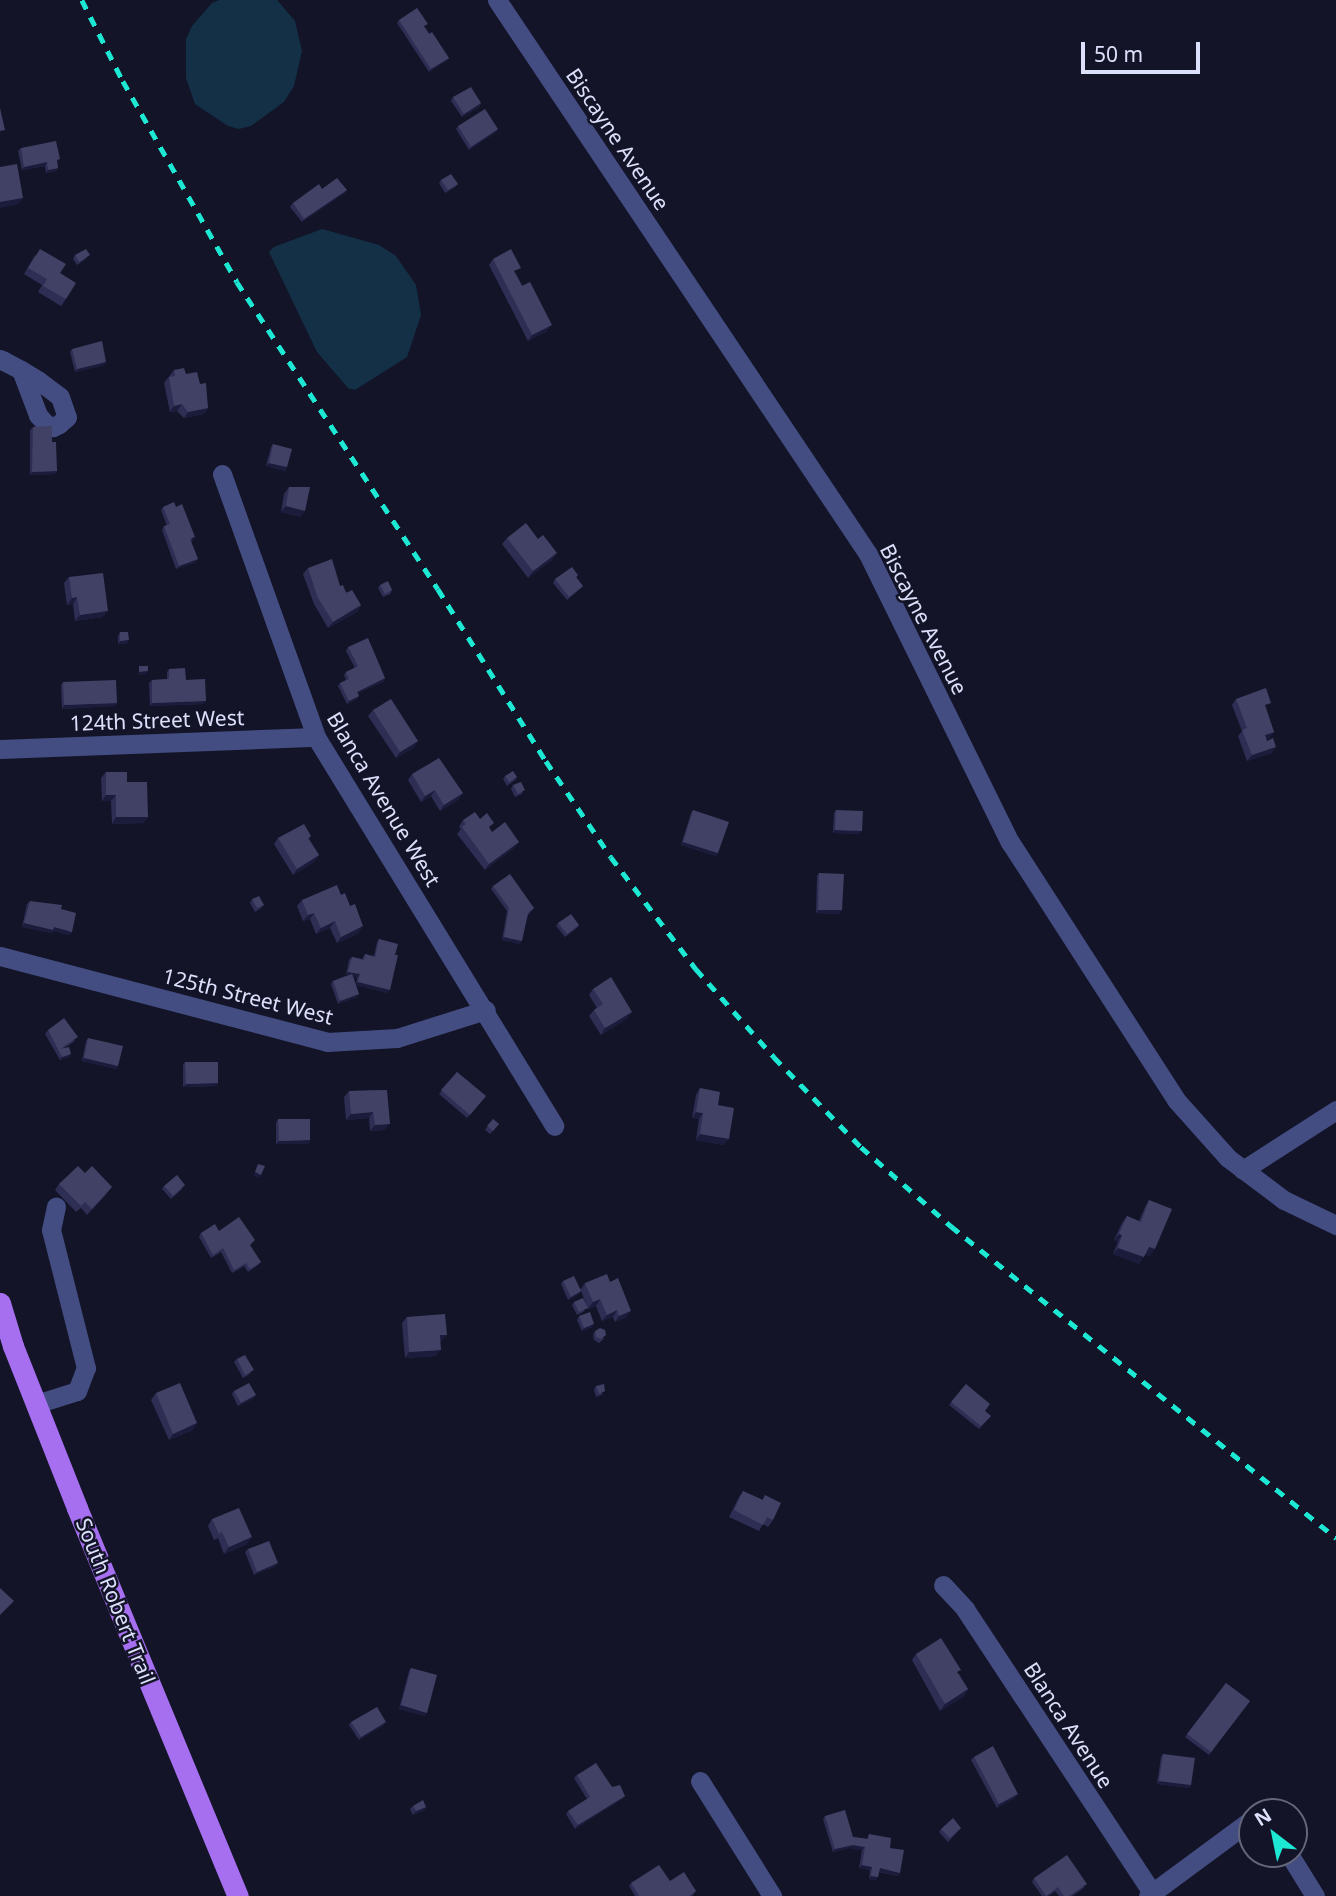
<!DOCTYPE html>
<html>
<head>
<meta charset="utf-8">
<style>
	body { margin:0 }
	#map { position:relative; width:1336px; height:1896px; overflow:hidden; background:#131428; font-family:"Noto Sans",sans-serif }
	div>[style] { position:absolute }
	.water>* { inset:0; background:#133046 }
	.minor>* { height:19px; margin:-9.5px; padding:0 9.5px; transform-origin:9.5px; border-radius:9.5px; background:#434d82 }
	.major>* { height:21px; margin:-10.5px; padding:0 10.5px; transform-origin:10.5px; border-radius:10.5px; background:#a66ff0 }
	.rail>* { height:4.5px; margin-top:-2.25px; transform-origin:0; background:repeating-linear-gradient(90deg,#1de8d3 0 10px,transparent 0 19px) }
	.wall>* { inset:0; background:#2e2e54 }
	.shaded-wall>* { inset:0; background:#1b1c3b }
	.building>* { inset:0; background:#414166 }
	span { translate:-50% -50%; white-space:nowrap; text-align:center; line-height:1.15; -webkit-text-stroke:5px #131428; paint-order:stroke }
	.street-label { font-size:21px; color:#dde0fb }
	.north { position:absolute; left:1238px; top:1798px; width:70px; height:70px; box-sizing:border-box; background:#131428; border:2px solid #64667c; border-radius:50%; rotate:328deg; font-size:19px; font-weight:700; line-height:28px; text-align:center; color:#dde0fb }
	.north::after { content:''; display:block; margin:auto; width:24px; height:32px; background:#1de8d3; clip-path:polygon(50% 0,100% 100%,50% 72%,0 100%) }
	.scale { position:absolute; left:1081px; top:42px; width:119px; height:32px; box-sizing:border-box; border:4px solid #dde0fb; border-top:0; padding-left:9px; font-size:21px; line-height:24px; white-space:nowrap; color:#dde0fb; -webkit-text-stroke:5px #131428; paint-order:stroke }
</style>
</head>
<body>
<div id="map">
	<div class="water">
		<i style="clip-path:polygon(219px 0,277px 0,295px 21px,302px 51px,294px 86px,284px 102px,251px 126px,239px 129px,228px 126px,195px 104px,186px 78px,186px 39px,192px 26px,212px 3px)"></i>
		<i style="clip-path:polygon(322px 229px,379px 245px,396px 256px,416px 285px,421px 315px,407px 357px,355px 390px,348px 388px,317px 352px,269px 252px,274px 247px)"></i>
	</div>
	<div class="minor">
		<i style="left:497px;top:0;width:667px;rotate:56.19deg"></i>
		<i style="left:868px;top:554px;width:321px;rotate:63.8deg"></i>
		<i style="left:1010px;top:842px;width:308px;rotate:57.2deg"></i>
		<i style="left:1177px;top:1101px;width:76px;rotate:48.2deg"></i>
		<i style="left:1228px;top:1158px;width:70px;rotate:36.9deg"></i>
		<i style="left:1284px;top:1200px;width:58px;rotate:25.7deg"></i>
		<i style="left:0;top:359px;width:4px;rotate:27deg"></i>
		<i style="left:4px;top:361px;width:19px;rotate:28deg"></i>
		<i style="left:21px;top:370px;width:21px;rotate:31deg"></i>
		<i style="left:39px;top:381px;width:26px;rotate:37deg"></i>
		<i style="left:60px;top:397px;width:21px;rotate:71deg"></i>
		<i style="left:67px;top:417px;width:11px;rotate:139deg"></i>
		<i style="left:59px;top:424px;width:7px;rotate:153deg"></i>
		<i style="left:53px;top:427px;width:8px;rotate:-157deg"></i>
		<i style="left:46px;top:424px;width:12px;rotate:-132deg"></i>
		<i style="left:38px;top:415px;width:48px;rotate:-110.7deg"></i>
		<i style="left:222px;top:474px;width:279px;rotate:70.3deg"></i>
		<i style="left:316px;top:737px;width:456px;rotate:58.5deg"></i>
		<i style="left:0;top:749px;width:316px;rotate:-2.2deg"></i>
		<i style="left:0;top:956px;width:338px;rotate:14.7deg"></i>
		<i style="left:327px;top:1042px;width:70px;rotate:-3.3deg"></i>
		<i style="left:397px;top:1038px;width:93px;rotate:-17.5deg"></i>
		<i style="left:1243px;top:1170px;width:111px;rotate:-32.8deg"></i>
		<i style="left:36px;top:1404px;width:43px;rotate:-17.6deg"></i>
		<i style="left:77px;top:1391px;width:25px;rotate:-69deg"></i>
		<i style="left:86px;top:1368px;width:142px;rotate:-104.2deg"></i>
		<i style="left:51px;top:1230px;width:24px;rotate:-78deg"></i>
		<i style="left:943px;top:1585px;width:33px;rotate:47deg"></i>
		<i style="left:965px;top:1609px;width:340px;rotate:56.6deg"></i>
		<i style="left:700px;top:1781px;width:136px;rotate:57.9deg"></i>
		<i style="left:1289px;top:1854px;width:49px;rotate:58.2deg"></i>
		<i style="left:1148px;top:1896px;width:129px;rotate:-36.5deg"></i>
	</div>
	<div class="major">
		<i style="left:0;top:1303px;width:45px;rotate:73.2deg"></i>
		<i style="left:13px;top:1346px;width:174px;rotate:68.4deg"></i>
		<i style="left:77px;top:1508px;width:420px;rotate:67.5deg"></i>
	</div>
	<div class="rail">
		<i style="left:82px;top:0;width:91px;rotate:63.2deg"></i>
		<i style="left:123px;top:81px;width:231px;rotate:60.4deg"></i>
		<i style="left:237px;top:282px;width:367px;rotate:56.8deg"></i>
		<i style="left:438px;top:589px;width:203px;rotate:57.9deg"></i>
		<i style="left:546px;top:761px;width:116px;rotate:55.9deg"></i>
		<i style="left:611px;top:857px;width:141px;rotate:52.8deg"></i>
		<i style="left:696px;top:969px;width:118px;rotate:48.4deg"></i>
		<i style="left:774px;top:1057px;width:125px;rotate:46deg"></i>
		<i style="left:861px;top:1147px;width:120px;rotate:41.3deg"></i>
		<i style="left:951px;top:1226px;width:496px;rotate:39deg"></i>
	</div>
	<div class="wall">
		<i style="clip-path:polygon(399px 20px,425px 28px,449px 58px,446px 61px,429px 72px,397px 23px)"></i>
		<i style="clip-path:polygon(453px 97px,481px 103px,479px 107px,462px 117px,451px 101px)"></i>
		<i style="clip-path:polygon(458px 126px,498px 129px,496px 132px,469px 150px,456px 129px)"></i>
		<i style="clip-path:polygon(21px 148px,58px 162px,57px 162px,58px 168px,56px 171px,46px 173px,45px 166px,22px 170px,18px 151px)"></i>
		<i style="clip-path:polygon(441px 180px,458px 184px,455px 187px,445px 193px,439px 183px)"></i>
		<i style="clip-path:polygon(322px 189px,347px 190px,345px 193px,302px 222px,290px 207px,293px 203px)"></i>
		<i style="clip-path:polygon(35px 255px,66px 299px,61px 306px,38px 292px,42px 285px,24px 274px)"></i>
		<i style="clip-path:polygon(75px 255px,87px 258px,77px 265px,73px 259px)"></i>
		<i style="clip-path:polygon(493px 259px,516px 274px,547px 331px,528px 341px,489px 265px)"></i>
		<i style="clip-path:polygon(72px 349px,104px 365px,75px 372px,70px 352px)"></i>
		<i style="clip-path:polygon(174px 370px,186px 374px,200px 384px,208px 408px,204px 414px,184px 418px,177px 411px,170px 412px,164px 383px)"></i>
		<i style="clip-path:polygon(33px 427px,52px 442px,57px 471px,55px 474px,30px 475px,30px 430px)"></i>
		<i style="clip-path:polygon(273px 444px,287px 467px,285px 471px,266px 466px,271px 447px)"></i>
		<i style="clip-path:polygon(289px 487px,301px 517px,281px 512px,284px 494px)"></i>
		<i style="clip-path:polygon(163px 507px,193px 540px,191px 541px,198px 559px,196px 562px,176px 569px,162px 530px,164px 526px,167px 526px,161px 510px)"></i>
		<i style="clip-path:polygon(507px 538px,538px 539px,552px 560px,528px 578px,502px 544px)"></i>
		<i style="clip-path:polygon(308px 568px,340px 586px,361px 605px,357px 612px,328px 628px,314px 604px,303px 574px)"></i>
		<i style="clip-path:polygon(578px 575px,576px 578px,583px 586px,580px 589px,567px 600px,553px 583px,555px 579px)"></i>
		<i style="clip-path:polygon(69px 577px,103px 617px,75px 621px,73px 604px,67px 605px,64px 583px)"></i>
		<i style="clip-path:polygon(380px 585px,392px 590px,390px 594px,383px 597px,378px 588px)"></i>
		<i style="clip-path:polygon(120px 632px,127px 644px,118px 644px,118px 636px)"></i>
		<i style="clip-path:polygon(348px 647px,385px 678px,383px 682px,358px 693px,359px 696px,357px 699px,347px 704px,338px 686px,340px 683px,346px 680px,344px 675px,346px 672px,355px 668px,346px 651px)"></i>
		<i style="clip-path:polygon(169px 669px,186px 680px,204px 704px,150px 706px,149px 683px,152px 680px,167px 679px,167px 672px)"></i>
		<i style="clip-path:polygon(63px 682px,117px 703px,114px 706px,62px 709px,61px 685px)"></i>
		<i style="clip-path:polygon(1236px 699px,1266px 709px,1274px 732px,1269px 738px,1266px 739px,1272px 753px,1247px 761px,1238px 736px,1242px 731px,1232px 705px)"></i>
		<i style="clip-path:polygon(373px 710px,418px 741px,413px 748px,396px 758px,368px 716px)"></i>
		<i style="clip-path:polygon(106px 772px,127px 782px,148px 817px,143px 823px,112px 824px,111px 801px,102px 801px,101px 778px)"></i>
		<i style="clip-path:polygon(412px 774px,463px 793px,458px 800px,440px 811px,431px 796px,421px 802px,408px 780px)"></i>
		<i style="clip-path:polygon(505px 776px,517px 777px,515px 780px,507px 786px,503px 779px)"></i>
		<i style="clip-path:polygon(513px 785px,523px 793px,515px 797px,511px 789px)"></i>
		<i style="clip-path:polygon(693px 810px,718px 853px,716px 856px,681px 845px,691px 813px)"></i>
		<i style="clip-path:polygon(836px 810px,859px 834px,833px 833px,834px 813px)"></i>
		<i style="clip-path:polygon(480px 819px,492px 832px,519px 842px,514px 848px,485px 870px,457px 834px,461px 829px,459px 827px,463px 820px)"></i>
		<i style="clip-path:polygon(311px 836px,309px 839px,319px 855px,314px 862px,293px 875px,274px 844px,278px 838px)"></i>
		<i style="clip-path:polygon(819px 873px,840px 914px,816px 913px,817px 876px)"></i>
		<i style="clip-path:polygon(493px 886px,534px 908px,528px 915px,520px 944px,502px 940px,507px 911px,491px 889px)"></i>
		<i style="clip-path:polygon(341px 895px,350px 906px,359px 933px,337px 943px,330px 928px,316px 934px,310px 919px,303px 921px,297px 906px,302px 900px)"></i>
		<i style="clip-path:polygon(252px 899px,264px 905px,261px 908px,255px 912px,250px 903px)"></i>
		<i style="clip-path:polygon(30px 901px,61px 909px,72px 932px,69px 935px,53px 931px,51px 933px,22px 927px,27px 904px)"></i>
		<i style="clip-path:polygon(558px 923px,579px 925px,577px 928px,565px 937px,556px 926px)"></i>
		<i style="clip-path:polygon(evenodd,379px 939px,388px 993px,356px 985px,359px 994px,357px 997px,338px 1004px,331px 984px,333px 981px,348px 975px,346px 975px,349px 960px,352px 957px,362px 959px,365px 954px,374px 956px,377px 942px,379px 939px,353px 976px,357px 978px,356px 985px,353px 976px)"></i>
		<i style="clip-path:polygon(593px 989px,628px 1018px,601px 1035px,589px 1016px,594px 1010px,597px 1008px,589px 995px)"></i>
		<i style="clip-path:polygon(48px 1030px,75px 1041px,64px 1048px,69px 1057px,60px 1060px,45px 1034px)"></i>
		<i style="clip-path:polygon(88px 1038px,118px 1066px,116px 1069px,82px 1061px,86px 1041px)"></i>
		<i style="clip-path:polygon(185px 1062px,218px 1083px,216px 1086px,183px 1087px,183px 1065px)"></i>
		<i style="clip-path:polygon(457px 1072px,486px 1096px,467px 1118px,439px 1094px)"></i>
		<i style="clip-path:polygon(700px 1088px,724px 1145px,696px 1140px,699px 1119px,692px 1118px,696px 1095px)"></i>
		<i style="clip-path:polygon(387px 1090px,385px 1130px,370px 1131px,369px 1118px,346px 1120px,344px 1097px,349px 1091px)"></i>
		<i style="clip-path:polygon(278px 1119px,310px 1140px,308px 1144px,276px 1144px,276px 1123px)"></i>
		<i style="clip-path:polygon(493px 1119px,499px 1124px,490px 1134px,485px 1130px)"></i>
		<i style="clip-path:polygon(85px 1173px,107px 1194px,87px 1215px,81px 1208px,76px 1212px,55px 1190px,59px 1184px)"></i>
		<i style="clip-path:polygon(164px 1186px,183px 1188px,171px 1199px,162px 1189px)"></i>
		<i style="clip-path:polygon(1149px 1200px,1150px 1256px,1145px 1254px,1139px 1264px,1113px 1254px,1118px 1242px,1114px 1240px,1122px 1223px,1127px 1216px,1139px 1221px,1145px 1207px)"></i>
		<i style="clip-path:polygon(219px 1231px,250px 1246px,261px 1262px,258px 1265px,248px 1272px,244px 1266px,232px 1273px,221px 1252px,211px 1258px,199px 1237px,201px 1233px)"></i>
		<i style="clip-path:polygon(563px 1281px,581px 1289px,585px 1283px,627px 1317px,615px 1322px,613px 1317px,602px 1321px,596px 1306px,588px 1309px,581px 1291px,579px 1294px,568px 1300px,561px 1284px)"></i>
		<i style="clip-path:polygon(574px 1302px,585px 1311px,577px 1315px,572px 1305px)"></i>
		<i style="clip-path:polygon(579px 1316px,592px 1327px,582px 1331px,577px 1320px)"></i>
		<i style="clip-path:polygon(407px 1317px,442px 1341px,440px 1341px,436px 1356px,405px 1358px,402px 1323px)"></i>
		<i style="clip-path:polygon(595px 1331px,604px 1339px,599px 1343px,594px 1340px,593px 1335px)"></i>
		<i style="clip-path:polygon(237px 1359px,251px 1373px,243px 1378px,234px 1362px)"></i>
		<i style="clip-path:polygon(966px 1384px,985px 1411px,991px 1416px,979px 1429px,949px 1405px)"></i>
		<i style="clip-path:polygon(596px 1386px,603px 1394px,596px 1397px,594px 1390px)"></i>
		<i style="clip-path:polygon(234px 1391px,254px 1398px,238px 1406px,232px 1394px)"></i>
		<i style="clip-path:polygon(156px 1393px,193px 1430px,169px 1440px,151px 1400px)"></i>
		<i style="clip-path:polygon(743px 1491px,762px 1500px,765px 1495px,773px 1520px,768px 1527px,763px 1524px,759px 1531px,729px 1517px,739px 1497px)"></i>
		<i style="clip-path:polygon(212px 1519px,247px 1544px,224px 1554px,218px 1538px,214px 1540px,208px 1526px)"></i>
		<i style="clip-path:polygon(248px 1549px,276px 1566px,254px 1575px,245px 1552px)"></i>
		<i style="clip-path:polygon(916px 1654px,959px 1674px,968px 1689px,964px 1696px,940px 1711px,912px 1660px)"></i>
		<i style="clip-path:polygon(411px 1668px,425px 1716px,399px 1709px,409px 1671px)"></i>
		<i style="clip-path:polygon(1226px 1683px,1250px 1701px,1209px 1755px,1185px 1737px)"></i>
		<i style="clip-path:polygon(351px 1722px,384px 1725px,359px 1740px,349px 1725px)"></i>
		<i style="clip-path:polygon(1163px 1754px,1191px 1785px,1189px 1788px,1157px 1784px,1161px 1757px)"></i>
		<i style="clip-path:polygon(974px 1757px,1016px 1797px,997px 1808px,971px 1760px)"></i>
		<i style="clip-path:polygon(577px 1775px,612px 1787px,625px 1796px,622px 1799px,575px 1829px,566px 1814px,568px 1811px,587px 1799px,574px 1778px)"></i>
		<i style="clip-path:polygon(413px 1806px,426px 1807px,424px 1810px,413px 1815px,410px 1809px)"></i>
		<i style="clip-path:polygon(825px 1816px,853px 1837px,867px 1839px,869px 1834px,890px 1848px,900px 1873px,898px 1876px,879px 1872px,878px 1877px,876px 1880px,869px 1879px,870px 1870px,859px 1868px,862px 1850px,850px 1848px,833px 1852px,823px 1819px)"></i>
		<i style="clip-path:polygon(961px 1828px,948px 1842px,939px 1832px,941px 1829px)"></i>
		<i style="clip-path:polygon(1034px 1878px,1085px 1887px,1072px 1896px,1059px 1896px,1055px 1891px,1048px 1896px,1042px 1896px,1032px 1882px)"></i>
		<i style="clip-path:polygon(670px 1881px,696px 1891px,692px 1896px,635px 1896px,629px 1886px,631px 1883px)"></i>
	</div>
	<div class="shaded-wall">
		<i style="clip-path:polygon(449px 58px,446px 61px,429px 72px,431px 69px)"></i>
		<i style="clip-path:polygon(481px 103px,479px 107px,462px 117px,464px 114px)"></i>
		<i style="clip-path:polygon(498px 129px,496px 132px,469px 150px,471px 147px)"></i>
		<i style="clip-path:polygon(47px 162px,45px 166px,22px 170px,24px 167px)"></i>
		<i style="clip-path:polygon(58px 168px,56px 171px,46px 173px,48px 170px)"></i>
		<i style="clip-path:polygon(347px 190px,345px 193px,302px 222px,304px 219px)"></i>
		<i style="clip-path:polygon(23px 198px,19px 204px,0 208px,0 202px)"></i>
		<i style="clip-path:polygon(552px 325px,547px 331px,528px 341px,532px 335px)"></i>
		<i style="clip-path:polygon(106px 362px,104px 365px,75px 372px,77px 369px)"></i>
		<i style="clip-path:polygon(182px 404px,177px 411px,170px 412px,174px 406px)"></i>
		<i style="clip-path:polygon(208px 408px,204px 414px,184px 418px,188px 412px)"></i>
		<i style="clip-path:polygon(269px 463px,287px 467px,285px 471px,266px 466px)"></i>
		<i style="clip-path:polygon(57px 471px,55px 474px,30px 475px,32px 472px)"></i>
		<i style="clip-path:polygon(286px 506px,305px 511px,301px 517px,281px 512px)"></i>
		<i style="clip-path:polygon(557px 553px,552px 560px,528px 578px,533px 571px)"></i>
		<i style="clip-path:polygon(198px 559px,196px 562px,176px 569px,179px 566px)"></i>
		<i style="clip-path:polygon(77px 597px,73px 604px,67px 605px,72px 598px)"></i>
		<i style="clip-path:polygon(361px 605px,357px 612px,328px 628px,333px 622px)"></i>
		<i style="clip-path:polygon(108px 611px,103px 617px,75px 621px,80px 615px)"></i>
		<i style="clip-path:polygon(129px 640px,127px 644px,118px 644px,120px 641px)"></i>
		<i style="clip-path:polygon(148px 671px,146px 674px,137px 675px,139px 672px)"></i>
		<i style="clip-path:polygon(385px 678px,383px 682px,355px 695px,357px 692px)"></i>
		<i style="clip-path:polygon(359px 696px,357px 699px,347px 704px,349px 701px)"></i>
		<i style="clip-path:polygon(206px 701px,204px 704px,150px 706px,152px 703px)"></i>
		<i style="clip-path:polygon(117px 703px,114px 706px,62px 709px,64px 705px)"></i>
		<i style="clip-path:polygon(1274px 732px,1269px 738px,1260px 741px,1265px 735px)"></i>
		<i style="clip-path:polygon(418px 741px,413px 748px,396px 758px,400px 752px)"></i>
		<i style="clip-path:polygon(1276px 747px,1272px 753px,1247px 761px,1252px 755px)"></i>
		<i style="clip-path:polygon(435px 790px,431px 796px,421px 802px,425px 796px)"></i>
		<i style="clip-path:polygon(463px 793px,458px 800px,440px 811px,444px 805px)"></i>
		<i style="clip-path:polygon(106px 795px,116px 795px,111px 801px,102px 801px)"></i>
		<i style="clip-path:polygon(116px 817px,148px 817px,143px 823px,112px 824px)"></i>
		<i style="clip-path:polygon(835px 830px,862px 831px,859px 834px,833px 833px)"></i>
		<i style="clip-path:polygon(519px 842px,514px 848px,485px 870px,489px 864px)"></i>
		<i style="clip-path:polygon(683px 842px,718px 853px,716px 856px,681px 845px)"></i>
		<i style="clip-path:polygon(319px 855px,314px 862px,293px 875px,297px 869px)"></i>
		<i style="clip-path:polygon(818px 910px,842px 910px,840px 914px,816px 913px)"></i>
		<i style="clip-path:polygon(314px 913px,310px 919px,303px 921px,308px 915px)"></i>
		<i style="clip-path:polygon(335px 921px,330px 928px,316px 934px,321px 928px)"></i>
		<i style="clip-path:polygon(24px 923px,54px 927px,72px 932px,69px 935px,53px 931px,51px 933px,22px 927px)"></i>
		<i style="clip-path:polygon(363px 926px,359px 933px,337px 943px,341px 937px)"></i>
		<i style="clip-path:polygon(504px 937px,522px 941px,520px 944px,502px 940px)"></i>
		<i style="clip-path:polygon(348px 972px,360px 974px,357px 978px,346px 975px)"></i>
		<i style="clip-path:polygon(358px 982px,390px 990px,388px 993px,355px 985px)"></i>
		<i style="clip-path:polygon(359px 994px,357px 997px,338px 1004px,340px 1001px)"></i>
		<i style="clip-path:polygon(632px 1012px,628px 1018px,601px 1035px,605px 1028px)"></i>
		<i style="clip-path:polygon(71px 1054px,69px 1057px,60px 1060px,62px 1057px)"></i>
		<i style="clip-path:polygon(84px 1058px,118px 1066px,116px 1069px,82px 1061px)"></i>
		<i style="clip-path:polygon(218px 1083px,216px 1086px,183px 1087px,186px 1084px)"></i>
		<i style="clip-path:polygon(373px 1112px,369px 1118px,346px 1120px,351px 1114px)"></i>
		<i style="clip-path:polygon(696px 1112px,703px 1113px,699px 1119px,692px 1118px)"></i>
		<i style="clip-path:polygon(390px 1124px,385px 1130px,370px 1131px,375px 1125px)"></i>
		<i style="clip-path:polygon(700px 1134px,729px 1139px,724px 1145px,696px 1140px)"></i>
		<i style="clip-path:polygon(310px 1140px,308px 1144px,276px 1144px,279px 1141px)"></i>
		<i style="clip-path:polygon(255px 1172px,261px 1175px,259px 1178px,253px 1175px)"></i>
		<i style="clip-path:polygon(112px 1187px,107px 1194px,87px 1215px,92px 1209px)"></i>
		<i style="clip-path:polygon(1119px 1234px,1122px 1235px,1118px 1242px,1114px 1240px)"></i>
		<i style="clip-path:polygon(1149px 1247px,1155px 1249px,1150px 1256px,1144px 1253px)"></i>
		<i style="clip-path:polygon(1118px 1248px,1144px 1257px,1139px 1264px,1113px 1254px)"></i>
		<i style="clip-path:polygon(581px 1291px,579px 1294px,568px 1300px,571px 1297px)"></i>
		<i style="clip-path:polygon(600px 1299px,596px 1306px,588px 1309px,593px 1302px)"></i>
		<i style="clip-path:polygon(617px 1310px,613px 1317px,602px 1321px,607px 1315px)"></i>
		<i style="clip-path:polygon(631px 1311px,627px 1317px,615px 1322px,619px 1316px)"></i>
		<i style="clip-path:polygon(594px 1324px,592px 1327px,582px 1331px,584px 1328px)"></i>
		<i style="clip-path:polygon(440px 1335px,447px 1335px,442px 1341px,435px 1342px)"></i>
		<i style="clip-path:polygon(441px 1350px,436px 1356px,405px 1358px,409px 1352px)"></i>
		<i style="clip-path:polygon(256px 1395px,254px 1398px,238px 1406px,241px 1403px)"></i>
		<i style="clip-path:polygon(197px 1423px,193px 1430px,169px 1440px,173px 1434px)"></i>
		<i style="clip-path:polygon(252px 1537px,247px 1544px,224px 1554px,229px 1547px)"></i>
		<i style="clip-path:polygon(278px 1563px,276px 1566px,254px 1575px,257px 1572px)"></i>
		<i style="clip-path:polygon(968px 1689px,964px 1696px,940px 1711px,945px 1704px)"></i>
		<i style="clip-path:polygon(401px 1705px,427px 1713px,425px 1716px,399px 1709px)"></i>
		<i style="clip-path:polygon(386px 1722px,384px 1725px,359px 1740px,361px 1737px)"></i>
		<i style="clip-path:polygon(1159px 1781px,1191px 1785px,1189px 1788px,1157px 1784px)"></i>
		<i style="clip-path:polygon(1018px 1794px,1016px 1797px,997px 1808px,999px 1804px)"></i>
		<i style="clip-path:polygon(625px 1796px,622px 1799px,575px 1829px,578px 1825px)"></i>
		<i style="clip-path:polygon(426px 1807px,424px 1810px,413px 1815px,416px 1811px)"></i>
		<i style="clip-path:polygon(853px 1845px,865px 1847px,862px 1850px,850px 1848px,833px 1852px,835px 1849px)"></i>
		<i style="clip-path:polygon(862px 1865px,872px 1867px,870px 1870px,859px 1868px)"></i>
		<i style="clip-path:polygon(880px 1868px,900px 1873px,898px 1876px,877px 1871px)"></i>
		<i style="clip-path:polygon(871px 1876px,878px 1877px,876px 1880px,869px 1879px)"></i>
	</div>
	<div class="building">
		<i style="clip-path:polygon(417px 8px,428px 24px,424px 26px,429px 34px,432px 32px,449px 58px,431px 69px,399px 20px)"></i>
		<i style="clip-path:polygon(471px 87px,481px 103px,464px 114px,453px 97px)"></i>
		<i style="clip-path:polygon(0 108px,5px 130px,0 131px)"></i>
		<i style="clip-path:polygon(485px 109px,498px 129px,471px 147px,458px 126px)"></i>
		<i style="clip-path:polygon(56px 141px,60px 159px,57px 160px,58px 168px,48px 170px,47px 162px,24px 167px,21px 148px)"></i>
		<i style="clip-path:polygon(17px 164px,23px 198px,0 202px,0 167px)"></i>
		<i style="clip-path:polygon(451px 174px,458px 184px,448px 190px,441px 180px)"></i>
		<i style="clip-path:polygon(337px 178px,347px 190px,304px 219px,293px 203px,319px 184px,322px 189px)"></i>
		<i style="clip-path:polygon(40px 249px,66px 264px,60px 273px,76px 283px,66px 299px,43px 286px,47px 279px,28px 268px)"></i>
		<i style="clip-path:polygon(86px 249px,90px 255px,79px 262px,75px 255px)"></i>
		<i style="clip-path:polygon(511px 249px,521px 268px,514px 271px,522px 286px,530px 282px,552px 325px,532px 335px,493px 259px)"></i>
		<i style="clip-path:polygon(102px 341px,106px 362px,77px 369px,72px 349px)"></i>
		<i style="clip-path:polygon(184px 368px,186px 374px,197px 372px,200px 384px,206px 383px,208px 408px,188px 412px,182px 404px,174px 406px,169px 377px,175px 376px,174px 370px)"></i>
		<i style="clip-path:polygon(52px 426px,52px 442px,56px 442px,57px 471px,32px 472px,33px 427px)"></i>
		<i style="clip-path:polygon(273px 444px,292px 449px,287px 467px,269px 463px)"></i>
		<i style="clip-path:polygon(289px 487px,310px 487px,305px 511px,286px 506px)"></i>
		<i style="clip-path:polygon(174px 502px,176px 507px,182px 504px,195px 537px,190px 539px,198px 559px,179px 566px,164px 526px,170px 524px,163px 507px)"></i>
		<i style="clip-path:polygon(526px 523px,538px 539px,543px 535px,557px 553px,533px 571px,507px 538px)"></i>
		<i style="clip-path:polygon(332px 559px,340px 586px,343px 585px,346px 593px,352px 590px,361px 605px,333px 622px,318px 598px,308px 568px)"></i>
		<i style="clip-path:polygon(572px 567px,578px 575px,576px 577px,583px 586px,569px 597px,555px 579px)"></i>
		<i style="clip-path:polygon(103px 573px,108px 611px,80px 615px,77px 597px,72px 598px,69px 577px)"></i>
		<i style="clip-path:polygon(388px 581px,392px 590px,385px 594px,380px 585px)"></i>
		<i style="clip-path:polygon(120px 632px,128px 632px,129px 640px,120px 641px)"></i>
		<i style="clip-path:polygon(368px 638px,385px 678px,357px 692px,359px 696px,349px 701px,340px 683px,349px 679px,346px 672px,358px 666px,348px 647px)"></i>
		<i style="clip-path:polygon(139px 666px,148px 666px,148px 671px,139px 672px)"></i>
		<i style="clip-path:polygon(185px 668px,186px 680px,205px 679px,206px 701px,152px 703px,152px 680px,169px 679px,169px 669px)"></i>
		<i style="clip-path:polygon(116px 680px,117px 703px,64px 705px,63px 682px)"></i>
		<i style="clip-path:polygon(1266px 688px,1271px 703px,1265px 705px,1274px 732px,1265px 735px,1267px 741px,1273px 738px,1276px 747px,1252px 755px,1242px 730px,1247px 728px,1236px 699px)"></i>
		<i style="clip-path:polygon(391px 699px,418px 741px,400px 752px,373px 710px)"></i>
		<i style="clip-path:polygon(439px 758px,463px 793px,444px 805px,435px 790px,425px 796px,412px 774px)"></i>
		<i style="clip-path:polygon(513px 771px,517px 777px,509px 782px,505px 776px)"></i>
		<i style="clip-path:polygon(106px 772px,127px 772px,127px 782px,147px 782px,148px 817px,116px 817px,116px 795px,106px 795px)"></i>
		<i style="clip-path:polygon(521px 782px,525px 790px,518px 794px,513px 785px)"></i>
		<i style="clip-path:polygon(693px 810px,729px 822px,718px 853px,683px 842px)"></i>
		<i style="clip-path:polygon(836px 810px,863px 811px,862px 831px,835px 830px)"></i>
		<i style="clip-path:polygon(475px 812px,480px 819px,487px 813px,494px 823px,489px 827px,492px 832px,505px 822px,519px 842px,489px 864px,462px 827px,466px 824px,463px 820px)"></i>
		<i style="clip-path:polygon(304px 824px,311px 836px,308px 838px,319px 855px,297px 869px,278px 838px)"></i>
		<i style="clip-path:polygon(819px 873px,844px 874px,842px 910px,818px 910px)"></i>
		<i style="clip-path:polygon(510px 874px,534px 908px,528px 913px,522px 941px,504px 937px,509px 908px,493px 886px)"></i>
		<i style="clip-path:polygon(337px 885px,341px 895px,345px 893px,350px 906px,355px 904px,363px 926px,341px 937px,335px 921px,321px 928px,314px 913px,308px 915px,302px 900px)"></i>
		<i style="clip-path:polygon(259px 896px,264px 905px,257px 908px,252px 899px)"></i>
		<i style="clip-path:polygon(30px 901px,62px 905px,61px 909px,76px 913px,72px 932px,54px 927px,53px 930px,24px 923px)"></i>
		<i style="clip-path:polygon(571px 914px,579px 925px,567px 934px,558px 923px)"></i>
		<i style="clip-path:polygon(379px 939px,398px 944px,395px 955px,398px 955px,390px 990px,358px 982px,360px 974px,348px 972px,352px 957px,364px 960px,365px 954px,375px 957px)"></i>
		<i style="clip-path:polygon(352px 974px,359px 994px,340px 1001px,333px 981px)"></i>
		<i style="clip-path:polygon(611px 977px,632px 1012px,605px 1028px,594px 1010px,603px 1004px,593px 989px)"></i>
		<i style="clip-path:polygon(64px 1018px,78px 1037px,60px 1049px,69px 1047px,71px 1054px,62px 1057px,48px 1030px)"></i>
		<i style="clip-path:polygon(88px 1038px,123px 1046px,118px 1066px,84px 1058px)"></i>
		<i style="clip-path:polygon(185px 1062px,218px 1062px,218px 1083px,186px 1084px)"></i>
		<i style="clip-path:polygon(457px 1072px,486px 1096px,470px 1115px,441px 1090px)"></i>
		<i style="clip-path:polygon(700px 1088px,720px 1092px,718px 1105px,734px 1108px,729px 1139px,700px 1134px,703px 1113px,696px 1112px)"></i>
		<i style="clip-path:polygon(387px 1090px,390px 1124px,375px 1125px,373px 1112px,351px 1114px,349px 1091px)"></i>
		<i style="clip-path:polygon(278px 1119px,310px 1119px,310px 1140px,279px 1141px)"></i>
		<i style="clip-path:polygon(493px 1119px,499px 1124px,493px 1131px,487px 1126px)"></i>
		<i style="clip-path:polygon(258px 1164px,265px 1166px,261px 1175px,255px 1172px)"></i>
		<i style="clip-path:polygon(78px 1166px,85px 1173px,92px 1166px,112px 1187px,92px 1209px,85px 1202px,81px 1206px,59px 1184px)"></i>
		<i style="clip-path:polygon(177px 1175px,185px 1185px,173px 1196px,164px 1186px)"></i>
		<i style="clip-path:polygon(1149px 1200px,1172px 1209px,1155px 1249px,1149px 1247px,1144px 1257px,1118px 1248px,1122px 1235px,1119px 1234px,1127px 1216px,1141px 1222px)"></i>
		<i style="clip-path:polygon(239px 1217px,255px 1240px,250px 1245px,261px 1262px,250px 1269px,246px 1263px,234px 1270px,223px 1248px,213px 1255px,201px 1233px,215px 1224px,219px 1231px)"></i>
		<i style="clip-path:polygon(607px 1274px,610px 1282px,618px 1278px,631px 1311px,619px 1316px,617px 1310px,607px 1315px,600px 1299px,593px 1302px,585px 1283px)"></i>
		<i style="clip-path:polygon(574px 1276px,581px 1291px,571px 1297px,563px 1281px)"></i>
		<i style="clip-path:polygon(583px 1298px,588px 1308px,579px 1312px,574px 1302px)"></i>
		<i style="clip-path:polygon(590px 1312px,594px 1324px,584px 1328px,579px 1316px)"></i>
		<i style="clip-path:polygon(445px 1314px,447px 1335px,440px 1335px,441px 1350px,409px 1352px,407px 1317px)"></i>
		<i style="clip-path:polygon(600px 1328px,605px 1330px,606px 1335px,601px 1339px,596px 1337px,595px 1331px)"></i>
		<i style="clip-path:polygon(245px 1355px,254px 1370px,245px 1375px,237px 1359px)"></i>
		<i style="clip-path:polygon(180px 1383px,197px 1423px,173px 1434px,156px 1393px)"></i>
		<i style="clip-path:polygon(249px 1383px,256px 1395px,241px 1403px,234px 1391px)"></i>
		<i style="clip-path:polygon(604px 1384px,605px 1391px,599px 1394px,596px 1386px)"></i>
		<i style="clip-path:polygon(966px 1384px,990px 1404px,985px 1411px,991px 1416px,981px 1426px,951px 1402px)"></i>
		<i style="clip-path:polygon(743px 1491px,763px 1500px,765px 1495px,781px 1503px,773px 1520px,767px 1517px,763px 1525px,734px 1510px)"></i>
		<i style="clip-path:polygon(239px 1508px,252px 1537px,229px 1547px,222px 1532px,219px 1534px,212px 1519px)"></i>
		<i style="clip-path:polygon(269px 1541px,278px 1563px,257px 1572px,248px 1549px)"></i>
		<i style="clip-path:polygon(0 1588px,14px 1601px,0 1615px)"></i>
		<i style="clip-path:polygon(941px 1638px,961px 1670px,957px 1672px,968px 1689px,945px 1704px,916px 1654px)"></i>
		<i style="clip-path:polygon(411px 1668px,437px 1675px,427px 1713px,401px 1705px)"></i>
		<i style="clip-path:polygon(1226px 1683px,1250px 1701px,1211px 1752px,1187px 1734px)"></i>
		<i style="clip-path:polygon(377px 1707px,386px 1722px,361px 1737px,351px 1722px)"></i>
		<i style="clip-path:polygon(993px 1746px,1018px 1794px,999px 1804px,974px 1757px)"></i>
		<i style="clip-path:polygon(1163px 1754px,1195px 1758px,1191px 1785px,1159px 1781px)"></i>
		<i style="clip-path:polygon(596px 1763px,612px 1787px,620px 1785px,625px 1796px,578px 1825px,568px 1811px,590px 1797px,577px 1775px)"></i>
		<i style="clip-path:polygon(423px 1800px,426px 1807px,416px 1811px,413px 1806px)"></i>
		<i style="clip-path:polygon(845px 1810px,853px 1837px,868px 1839px,869px 1834px,891px 1838px,890px 1848px,904px 1850px,900px 1873px,880px 1868px,878px 1877px,871px 1876px,872px 1867px,862px 1865px,865px 1847px,853px 1845px,835px 1849px,825px 1816px)"></i>
		<i style="clip-path:polygon(953px 1818px,961px 1828px,950px 1838px,941px 1829px)"></i>
		<i style="clip-path:polygon(1067px 1855px,1087px 1884px,1069px 1896px,1064px 1896px,1058px 1887px,1046px 1896px,1034px 1878px)"></i>
		<i style="clip-path:polygon(659px 1865px,670px 1881px,684px 1872px,696px 1891px,689px 1896px,639px 1896px,631px 1883px)"></i>
	</div>
	<div class="street-label">
		<span style="left:618px;top:139px;rotate:56deg">Biscayne Avenue</span>
		<span style="left:924px;top:619px;rotate:63deg">Biscayne Avenue</span>
		<span style="left:157px;top:720px;rotate:-2deg">124th Street West</span>
		<span style="left:384px;top:799px;rotate:59deg">Blanca Avenue West</span>
		<span style="left:248px;top:996px;rotate:14deg">125th Street West</span>
		<span style="left:116px;top:1601px;rotate:68deg">South Robert Trail</span>
		<span style="left:1069px;top:1725px;rotate:57deg">Blanca Avenue</span>
	</div>
	<div class="north">N</div>
	<div class="scale">50 m</div>
</div>
</body>
</html>
